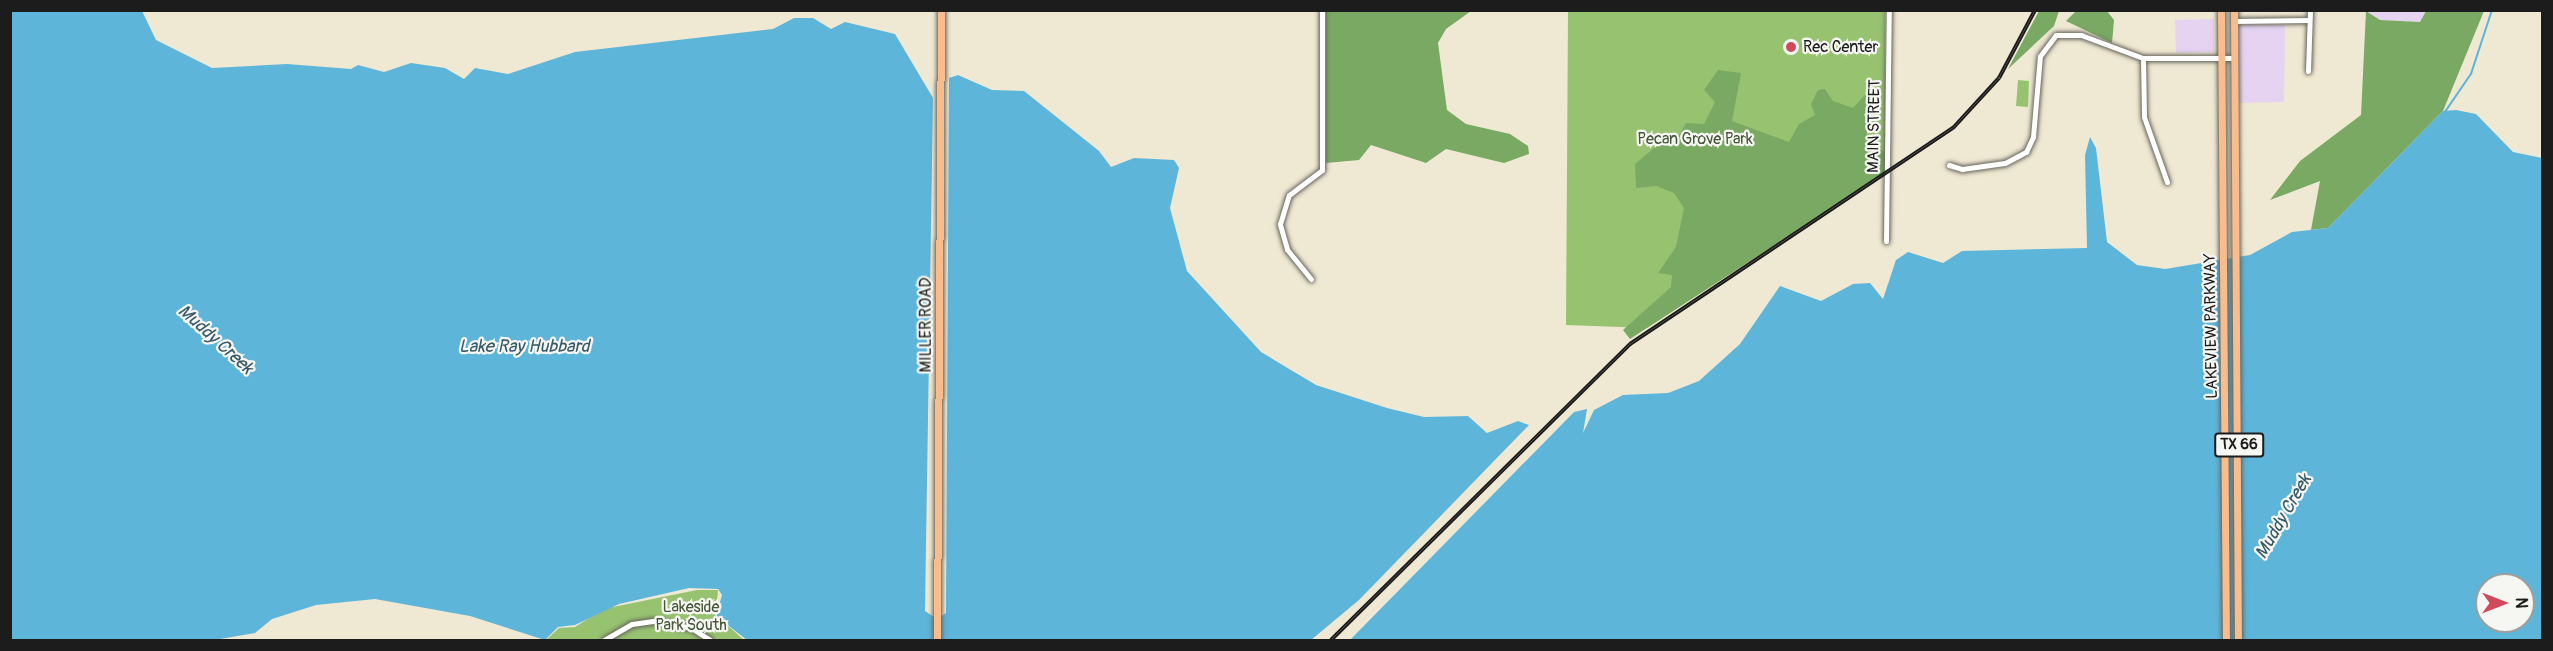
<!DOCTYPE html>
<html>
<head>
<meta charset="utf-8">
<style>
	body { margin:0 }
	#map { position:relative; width:2553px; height:651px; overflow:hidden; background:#efe9d3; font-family:Pangolin,sans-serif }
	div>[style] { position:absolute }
	.built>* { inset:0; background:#e5d3f1 }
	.green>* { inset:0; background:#97c370 }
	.forest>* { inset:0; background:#79a962 }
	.water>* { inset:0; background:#5db5da }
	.stream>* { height:1.5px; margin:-0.75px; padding:0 0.75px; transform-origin:0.75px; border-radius:0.75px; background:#5db5da }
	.roads { filter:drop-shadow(0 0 2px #66645c) drop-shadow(0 0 2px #66645c) }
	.minor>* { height:5px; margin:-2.5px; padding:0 2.5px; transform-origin:2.5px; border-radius:2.5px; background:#fff }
	.major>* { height:7px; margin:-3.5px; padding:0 3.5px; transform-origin:3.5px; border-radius:3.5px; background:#fabc8b }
	.rail>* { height:4px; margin-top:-2px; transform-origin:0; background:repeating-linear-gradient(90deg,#f6f6f2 0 4.5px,#1c1c1c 0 9px); box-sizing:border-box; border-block:2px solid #1c1c1c }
	.dots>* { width:16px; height:16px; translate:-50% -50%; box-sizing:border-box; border:3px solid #f6f6f2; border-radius:50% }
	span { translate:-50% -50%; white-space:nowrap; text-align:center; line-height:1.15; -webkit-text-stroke:4.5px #f6f6f2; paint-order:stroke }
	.shield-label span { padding:2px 4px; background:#f6f6f2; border:2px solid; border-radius:4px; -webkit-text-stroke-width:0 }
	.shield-label { font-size:15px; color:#1c1c1c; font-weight:700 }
	.poi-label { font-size:16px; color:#1c1c1c }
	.left { translate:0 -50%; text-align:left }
	.street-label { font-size:16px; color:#1c1c1c }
	.park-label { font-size:16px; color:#475639 }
	.water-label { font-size:18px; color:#365968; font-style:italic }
	.frame { position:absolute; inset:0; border:12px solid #1c1c1c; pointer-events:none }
	.north { position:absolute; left:2475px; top:573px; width:60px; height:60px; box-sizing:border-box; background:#f6f6f2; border:2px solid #9f9f9c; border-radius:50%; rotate:90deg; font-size:16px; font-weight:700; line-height:24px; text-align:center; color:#1c1c1c }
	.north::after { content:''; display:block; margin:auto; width:21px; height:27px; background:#d1495b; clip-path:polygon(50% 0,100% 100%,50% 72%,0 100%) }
</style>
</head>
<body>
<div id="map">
	<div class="built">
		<i style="clip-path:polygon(2367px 11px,2426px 11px,2421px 22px,2380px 20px)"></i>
		<i style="clip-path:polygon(2214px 19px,2214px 52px,2176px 53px,2175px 20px)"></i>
		<i style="clip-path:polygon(2238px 25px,2285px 25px,2284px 102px,2238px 103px)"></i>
	</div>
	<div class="green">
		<i style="clip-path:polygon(1568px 11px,1885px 11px,1885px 173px,1647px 328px,1566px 325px)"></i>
		<i style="clip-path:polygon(2018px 80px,2029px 81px,2028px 107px,2016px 106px)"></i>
		<i style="clip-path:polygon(697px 590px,718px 590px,716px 615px,744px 640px,546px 640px,559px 628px,575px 627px,603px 609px)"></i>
	</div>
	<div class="forest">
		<i style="clip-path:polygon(1326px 11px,1471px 11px,1446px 29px,1438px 43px,1447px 110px,1466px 124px,1510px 134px,1528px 146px,1529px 154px,1504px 163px,1446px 149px,1426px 163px,1371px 145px,1359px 160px,1326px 163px)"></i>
		<i style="clip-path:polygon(2039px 11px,2059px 11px,2054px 26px,2008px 69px)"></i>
		<i style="clip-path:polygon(2076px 11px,2107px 11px,2114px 20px,2112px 43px,2066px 21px)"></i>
		<i style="clip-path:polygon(2366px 11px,2380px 20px,2420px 22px,2426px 11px,2484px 11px,2443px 111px,2328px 228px,2311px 230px,2320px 181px,2270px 200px,2300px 161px,2361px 115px)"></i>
		<i style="clip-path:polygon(1718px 70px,1741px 73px,1732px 121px,1789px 142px,1799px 124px,1815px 115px,1811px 104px,1818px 90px,1825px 89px,1833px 101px,1853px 108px,1873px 86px,1867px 163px,1877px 148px,1885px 152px,1885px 173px,1630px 339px,1623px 330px,1671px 287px,1672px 275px,1658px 273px,1676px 247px,1684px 208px,1674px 193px,1656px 186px,1636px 188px,1635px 164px,1661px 142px,1674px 144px,1686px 123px,1704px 124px,1715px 102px,1704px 90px)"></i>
	</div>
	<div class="water">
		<i style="clip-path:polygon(10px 11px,142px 11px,156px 40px,212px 68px,287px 64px,351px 69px,358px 65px,384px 72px,411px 63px,445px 68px,464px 79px,475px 68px,508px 74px,575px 52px,773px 29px,794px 18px,813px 18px,831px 29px,845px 22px,895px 34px,933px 98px,925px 611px,937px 619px,946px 613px,949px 78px,958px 75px,992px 90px,1024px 91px,1099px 151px,1111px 167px,1134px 158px,1174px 160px,1179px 168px,1170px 208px,1187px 271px,1261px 352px,1316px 385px,1387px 408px,1424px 417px,1468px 416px,1487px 433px,1518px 421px,1529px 425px,1359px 600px,1311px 640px,747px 640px,716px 616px,722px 595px,718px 589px,689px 588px,619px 604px,575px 625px,558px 627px,545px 640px,470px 616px,375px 599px,316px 605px,272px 619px,255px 633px,214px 640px,11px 640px)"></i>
		<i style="clip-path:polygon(evenodd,2456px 110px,2476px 114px,2513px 152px,2542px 158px,2542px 640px,1350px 640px,1574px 412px,1587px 409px,1583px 433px,1594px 410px,1623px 395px,1668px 393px,1699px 381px,1740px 344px,1780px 286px,1821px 301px,1853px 284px,1870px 283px,1883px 299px,1896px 260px,1908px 252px,1943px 263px,1962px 251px,2087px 248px,2085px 155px,2090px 137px,2096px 148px,2107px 242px,2137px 265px,2165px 269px,2250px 255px,2292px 232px,2328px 228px,2443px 111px,2456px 110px,2487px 585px,2523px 585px,2523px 621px,2487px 621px,2487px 585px)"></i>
	</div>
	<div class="stream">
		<i style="left:2445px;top:112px;width:46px;rotate:-55.6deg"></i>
		<i style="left:2471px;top:74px;width:67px;rotate:-71.8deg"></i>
	</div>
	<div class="roads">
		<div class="minor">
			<i style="left:2234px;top:21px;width:75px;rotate:-0.8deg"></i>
			<i style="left:2143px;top:58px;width:59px;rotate:89deg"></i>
			<i style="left:2144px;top:117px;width:69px;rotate:70.5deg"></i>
			<i style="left:2308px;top:71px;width:61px;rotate:-88.1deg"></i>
			<i style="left:1949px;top:165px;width:14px;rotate:17deg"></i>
			<i style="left:1962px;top:169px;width:43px;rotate:-7.9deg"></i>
			<i style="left:2005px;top:163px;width:24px;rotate:-28deg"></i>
			<i style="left:2026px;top:152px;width:17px;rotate:-65deg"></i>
			<i style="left:2033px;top:137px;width:81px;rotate:-85.1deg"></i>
			<i style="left:2040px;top:56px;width:26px;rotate:-53deg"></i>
			<i style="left:2056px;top:35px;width:25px"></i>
			<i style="left:2081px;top:35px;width:66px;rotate:20.4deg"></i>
			<i style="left:2143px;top:58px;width:90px"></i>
			<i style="left:1886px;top:241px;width:231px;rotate:-89.3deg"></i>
			<i style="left:1311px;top:279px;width:38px;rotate:-129deg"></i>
			<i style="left:1287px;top:249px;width:26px;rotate:-106deg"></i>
			<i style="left:1280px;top:224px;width:30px;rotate:-73deg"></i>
			<i style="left:1289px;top:195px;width:41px;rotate:-37.1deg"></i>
			<i style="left:1322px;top:170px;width:160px;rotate:-90deg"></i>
			<i style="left:604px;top:640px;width:32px;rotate:-30deg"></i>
			<i style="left:632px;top:624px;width:21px;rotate:-8deg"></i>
			<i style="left:653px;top:621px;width:39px;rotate:10deg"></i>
			<i style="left:691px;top:628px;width:22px;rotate:32deg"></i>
		</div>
		<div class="major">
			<i style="left:2221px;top:10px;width:630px;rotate:89.55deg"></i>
			<i style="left:2234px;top:10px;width:630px;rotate:89.64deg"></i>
			<i style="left:937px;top:640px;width:630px;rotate:-89.64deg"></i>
		</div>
	</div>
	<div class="rail">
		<i style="left:1331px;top:640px;width:421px;rotate:-44.7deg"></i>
		<i style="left:1630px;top:344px;width:389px;rotate:-33.8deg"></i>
		<i style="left:1953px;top:128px;width:68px;rotate:-47.4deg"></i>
		<i style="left:1999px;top:78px;width:77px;rotate:-62.1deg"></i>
	</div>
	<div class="dots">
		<i style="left:1791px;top:47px;background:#d1495b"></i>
	</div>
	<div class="shield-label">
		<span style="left:2239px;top:445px">TX 66</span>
	</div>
	<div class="poi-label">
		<span class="left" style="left:1803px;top:47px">Rec Center</span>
	</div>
	<div class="street-label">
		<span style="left:1874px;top:126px;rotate:-89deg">MAIN STREET</span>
		<span style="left:926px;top:325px;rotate:-90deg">MILLER ROAD</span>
		<span style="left:2211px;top:326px;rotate:-91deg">LAKEVIEW PARKWAY</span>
	</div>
	<div class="park-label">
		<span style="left:1695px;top:139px">Pecan Grove Park</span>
		<span style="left:691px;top:616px">Lakeside<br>Park South</span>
	</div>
	<div class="water-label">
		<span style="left:215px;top:340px;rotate:42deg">Muddy Creek</span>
		<span style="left:524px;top:347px">Lake Ray Hubbard</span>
		<span style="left:2284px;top:517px;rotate:-60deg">Muddy Creek</span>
	</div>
	<div class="frame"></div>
	<div class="north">N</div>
</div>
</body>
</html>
